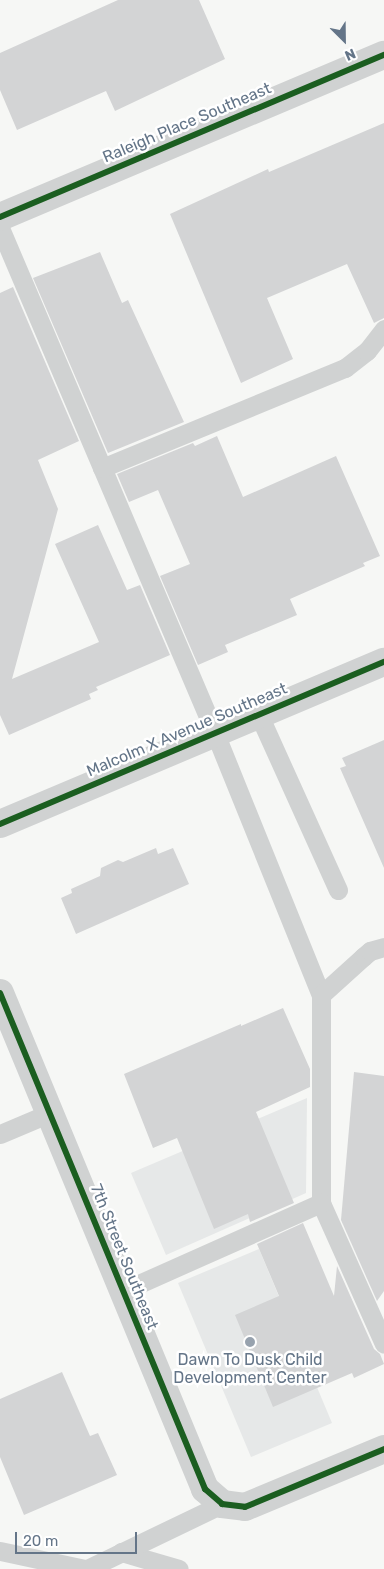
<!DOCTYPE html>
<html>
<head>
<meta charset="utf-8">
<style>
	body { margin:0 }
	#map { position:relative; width:384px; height:1569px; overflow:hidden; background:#f6f7f5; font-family:Rubik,sans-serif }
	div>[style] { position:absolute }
	.built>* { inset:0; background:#e6e8e8 }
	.building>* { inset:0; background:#d3d4d5 }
	.lane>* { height:19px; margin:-9.5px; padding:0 9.5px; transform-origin:9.5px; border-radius:9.5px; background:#d0d2d2 }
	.street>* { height:28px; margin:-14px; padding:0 14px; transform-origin:14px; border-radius:14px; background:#d0d2d2 }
	.cycleway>* { height:6px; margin:-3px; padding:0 3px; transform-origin:3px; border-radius:3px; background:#1b5e20 }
	.dots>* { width:14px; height:14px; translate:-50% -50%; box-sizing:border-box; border:2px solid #fff; border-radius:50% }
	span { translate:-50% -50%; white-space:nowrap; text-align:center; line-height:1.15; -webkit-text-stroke:5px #fff; paint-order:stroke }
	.street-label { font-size:16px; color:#647588 }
	.poi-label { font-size:16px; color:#647588 }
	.north { position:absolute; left:319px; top:15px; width:50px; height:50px; -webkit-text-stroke:4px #fff; paint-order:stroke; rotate:157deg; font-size:14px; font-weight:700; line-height:20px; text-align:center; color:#647588 }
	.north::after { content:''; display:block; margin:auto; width:18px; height:22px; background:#647588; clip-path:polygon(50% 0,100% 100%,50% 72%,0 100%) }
	.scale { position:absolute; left:15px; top:1532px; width:122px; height:22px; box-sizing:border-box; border:2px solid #647588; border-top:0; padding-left:6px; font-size:15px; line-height:18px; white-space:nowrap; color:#647588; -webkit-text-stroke:4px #fff; paint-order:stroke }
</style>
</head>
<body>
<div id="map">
	<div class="built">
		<i style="clip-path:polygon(307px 1098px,306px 1193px,166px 1255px,131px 1173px)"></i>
		<i style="clip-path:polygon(259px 1249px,332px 1423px,251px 1457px,178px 1283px)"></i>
	</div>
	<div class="building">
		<i style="clip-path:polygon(118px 0,199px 0,225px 59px,115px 111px,106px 91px,17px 130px,0 90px,0 53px)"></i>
		<i style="clip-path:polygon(384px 123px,384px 318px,374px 323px,347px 264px,267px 298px,293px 359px,241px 383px,170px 214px,268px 169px,269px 172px)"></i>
		<i style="clip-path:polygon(100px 252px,122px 303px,128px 300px,184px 422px,108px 453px,33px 278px)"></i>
		<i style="clip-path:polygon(13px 287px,79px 441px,38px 460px,58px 509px,12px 679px,99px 642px,55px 544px,98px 525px,127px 590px,140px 585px,170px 655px,96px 687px,98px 690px,89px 694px,91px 699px,9px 735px,0 715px,0 293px)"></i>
		<i style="clip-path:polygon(217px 436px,243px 497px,336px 456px,380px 556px,363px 563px,365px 566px,290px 599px,297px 615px,225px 645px,228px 652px,198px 665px,160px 576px,190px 564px,158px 490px,129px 502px,117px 474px,193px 443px,195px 446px)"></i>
		<i style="clip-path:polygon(384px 740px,384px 868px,340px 768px,346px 766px,342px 758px)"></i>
		<i style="clip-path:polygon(156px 848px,158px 854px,173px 848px,189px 884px,76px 934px,61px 898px,72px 893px,71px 889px,100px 876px,101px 868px,118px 860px,123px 862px)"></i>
		<i style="clip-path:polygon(283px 1008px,310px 1069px,310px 1087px,256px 1112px,294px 1203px,250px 1222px,248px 1214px,214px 1229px,177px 1138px,153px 1148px,124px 1074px,241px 1024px,241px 1026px)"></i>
		<i style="clip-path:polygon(354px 1072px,384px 1076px,384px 1291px,377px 1301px,341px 1220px)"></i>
		<i style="clip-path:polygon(303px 1223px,334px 1296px,337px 1266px,374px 1349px,380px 1354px,384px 1364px,354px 1378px,352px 1373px,273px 1407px,235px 1315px,279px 1296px,257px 1244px)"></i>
		<i style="clip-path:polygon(62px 1372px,90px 1436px,98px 1433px,117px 1475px,24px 1515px,0 1457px,0 1399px)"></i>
	</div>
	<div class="lane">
		<i style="left:0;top:228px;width:549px;rotate:66.94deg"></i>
		<i style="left:215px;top:733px;width:283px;rotate:68deg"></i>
		<i style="left:321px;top:995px;width:208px;rotate:90deg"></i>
		<i style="left:321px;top:1203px;width:154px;rotate:65.9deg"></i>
		<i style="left:102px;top:468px;width:263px;rotate:-22.4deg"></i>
		<i style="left:345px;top:368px;width:28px;rotate:-38deg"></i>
		<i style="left:367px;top:351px;width:28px;rotate:-52deg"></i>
		<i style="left:259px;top:715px;width:192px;rotate:65.7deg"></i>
		<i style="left:321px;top:995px;width:57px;rotate:-42.1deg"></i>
		<i style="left:363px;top:957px;width:9px;rotate:-41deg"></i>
		<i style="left:370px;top:951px;width:15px;rotate:-16deg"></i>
		<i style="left:0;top:1134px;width:54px;rotate:-22.8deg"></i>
		<i style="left:123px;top:1291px;width:217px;rotate:-24deg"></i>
		<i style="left:0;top:1551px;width:87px;rotate:12deg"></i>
		<i style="left:121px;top:1552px;width:60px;rotate:16.3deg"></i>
		<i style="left:87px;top:1569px;width:150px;rotate:-25.7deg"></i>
	</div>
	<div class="street">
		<i style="left:0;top:217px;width:417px;rotate:-22.9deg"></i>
		<i style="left:0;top:824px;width:417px;rotate:-22.9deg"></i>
		<i style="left:0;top:993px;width:537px;rotate:67.54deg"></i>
		<i style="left:205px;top:1489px;width:23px;rotate:41deg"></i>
		<i style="left:222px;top:1504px;width:23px;rotate:7deg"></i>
		<i style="left:245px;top:1507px;width:151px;rotate:-22.6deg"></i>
	</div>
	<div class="cycleway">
		<i style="left:0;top:217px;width:417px;rotate:-22.9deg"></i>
		<i style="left:0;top:824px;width:417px;rotate:-22.9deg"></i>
		<i style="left:0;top:993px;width:537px;rotate:67.54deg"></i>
		<i style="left:205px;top:1489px;width:23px;rotate:41deg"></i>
		<i style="left:222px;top:1504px;width:23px;rotate:7deg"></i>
		<i style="left:245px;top:1507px;width:151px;rotate:-22.6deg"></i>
	</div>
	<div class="dots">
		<i style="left:250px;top:1342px;background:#97a2ae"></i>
	</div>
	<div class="street-label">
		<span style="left:187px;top:123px;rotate:-23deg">Raleigh Place Southeast</span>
		<span style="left:187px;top:730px;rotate:-23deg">Malcolm X Avenue Southeast</span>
		<span style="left:124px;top:1257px;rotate:68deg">7th Street Southeast</span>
	</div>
	<div class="poi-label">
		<span style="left:250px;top:1369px">Dawn To Dusk Child<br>Development Center</span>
	</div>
	<div class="north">N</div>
	<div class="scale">20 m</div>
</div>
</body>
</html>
